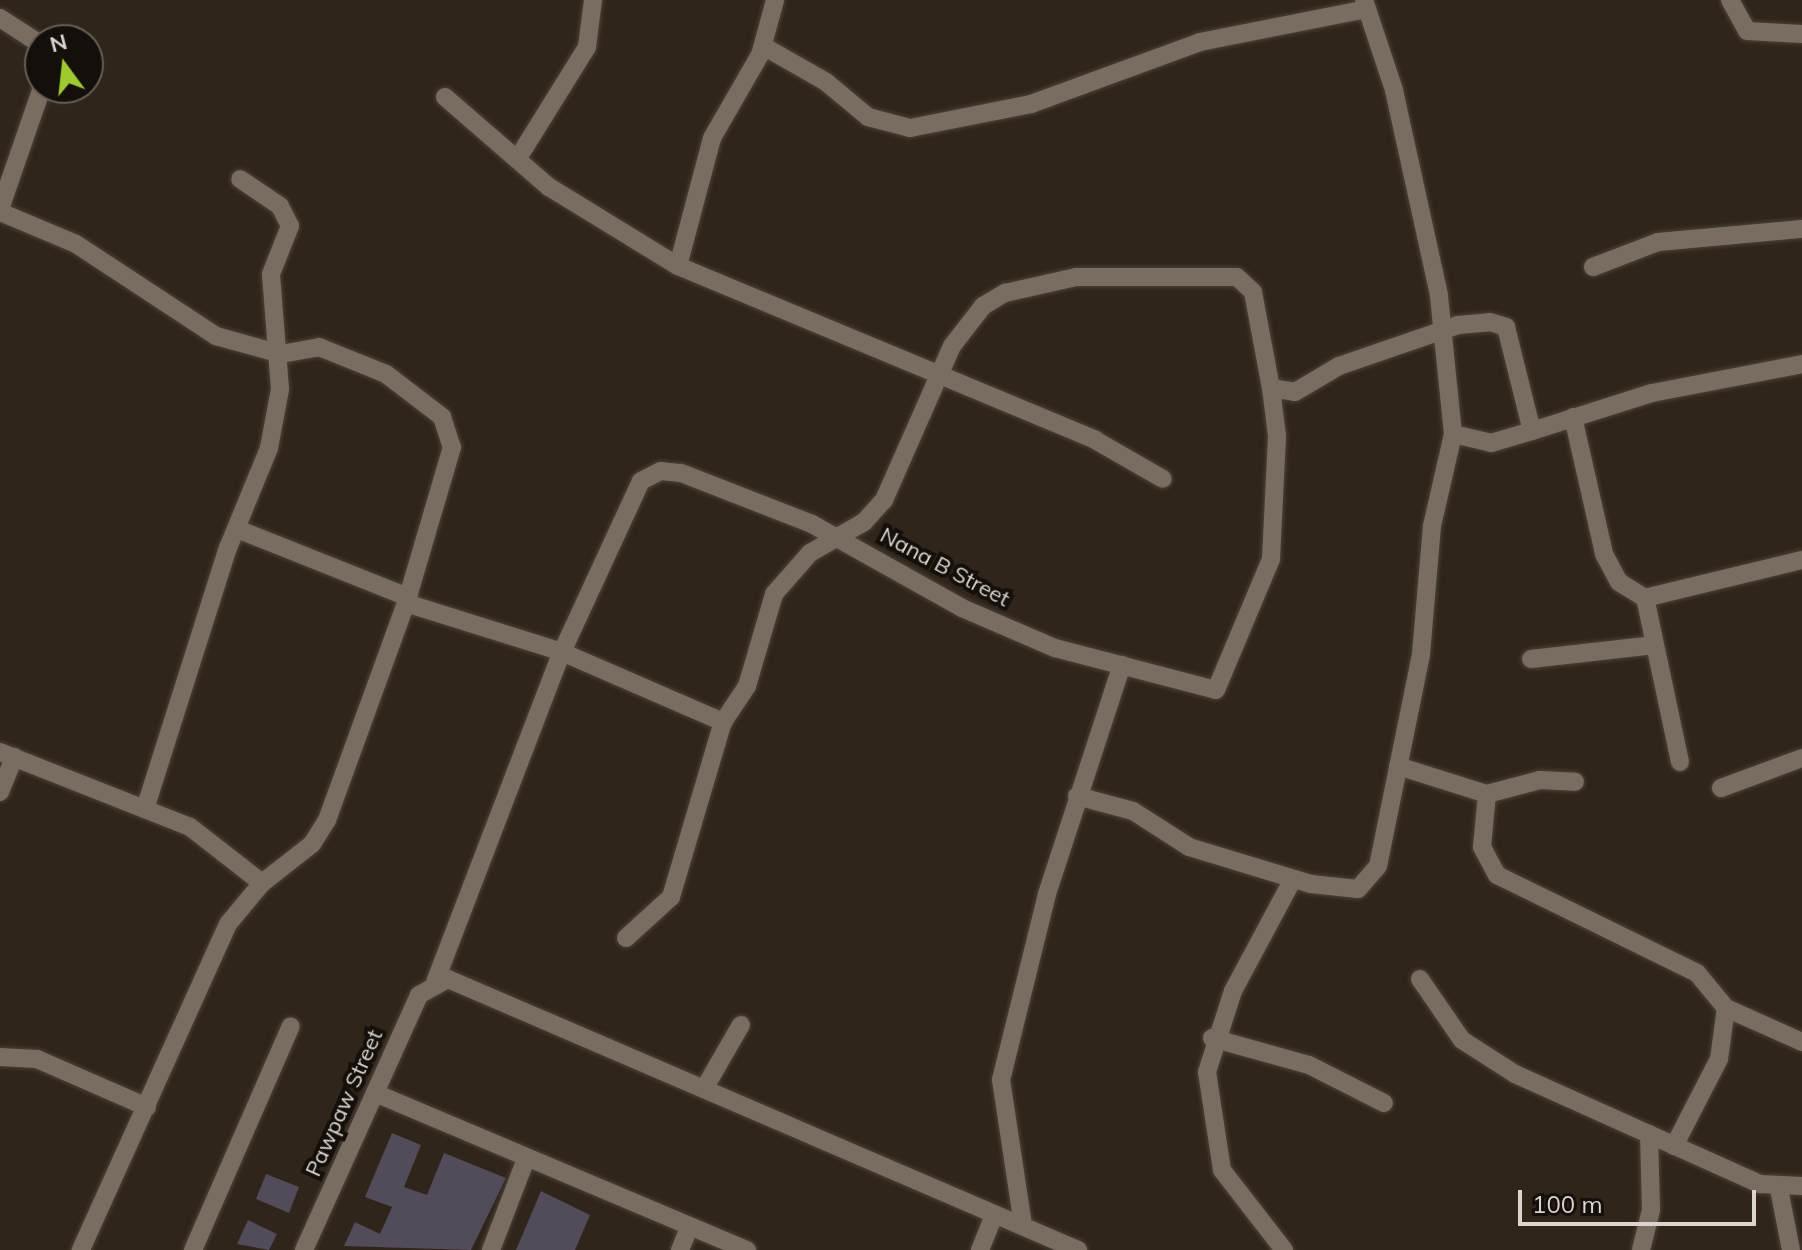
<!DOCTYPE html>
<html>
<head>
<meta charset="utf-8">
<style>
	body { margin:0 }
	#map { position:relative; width:1802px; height:1250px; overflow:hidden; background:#2f251a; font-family:Mulish,sans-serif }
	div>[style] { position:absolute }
	.building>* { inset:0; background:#524b59 }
	.roads { filter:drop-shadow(0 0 2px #4a4239) drop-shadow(0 0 2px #4a4239) }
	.minor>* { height:18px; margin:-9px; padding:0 9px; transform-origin:9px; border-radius:9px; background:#796d61 }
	span { translate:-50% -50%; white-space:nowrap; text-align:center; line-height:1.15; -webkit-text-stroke:8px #140f0a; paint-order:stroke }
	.street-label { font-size:22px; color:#dcd5ce }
	.north { position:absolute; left:24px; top:24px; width:80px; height:80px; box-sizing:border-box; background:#140f0a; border:2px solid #645e58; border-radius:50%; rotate:345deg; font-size:22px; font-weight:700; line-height:32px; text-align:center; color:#dcd5ce }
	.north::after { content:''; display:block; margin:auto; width:28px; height:36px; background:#9eca2f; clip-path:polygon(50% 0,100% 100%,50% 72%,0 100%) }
	.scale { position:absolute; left:1518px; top:1190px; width:238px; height:36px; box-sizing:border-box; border:4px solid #dcd5ce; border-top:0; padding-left:10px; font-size:24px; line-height:28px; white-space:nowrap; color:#dcd5ce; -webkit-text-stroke:6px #140f0a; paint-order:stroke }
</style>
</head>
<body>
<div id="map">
	<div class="building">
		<i style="clip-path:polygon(392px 1133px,421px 1145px,404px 1187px,427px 1195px,444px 1153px,506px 1178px,471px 1250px,344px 1246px,355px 1222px,380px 1234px,392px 1207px,365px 1197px)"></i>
		<i style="clip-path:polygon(266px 1174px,299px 1187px,289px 1213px,256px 1199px)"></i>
		<i style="clip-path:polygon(541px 1191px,590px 1215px,575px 1250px,516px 1250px)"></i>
		<i style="clip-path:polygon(248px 1220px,277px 1234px,269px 1250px,237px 1244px)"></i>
	</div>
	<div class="roads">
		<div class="minor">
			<i style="left:1730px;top:0;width:35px;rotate:61deg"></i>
			<i style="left:1747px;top:31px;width:55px;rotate:3.1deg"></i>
			<i style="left:0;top:18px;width:48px;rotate:33deg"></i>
			<i style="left:763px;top:46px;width:73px;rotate:29.7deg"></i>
			<i style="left:826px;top:82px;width:55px;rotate:39.8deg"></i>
			<i style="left:868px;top:117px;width:43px;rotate:14.7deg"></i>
			<i style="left:910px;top:128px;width:123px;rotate:-11.2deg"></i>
			<i style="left:1031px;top:104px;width:180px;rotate:-20.1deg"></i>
			<i style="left:1200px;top:42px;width:170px;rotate:-11.2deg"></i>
			<i style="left:445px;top:97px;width:138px;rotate:40.9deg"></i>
			<i style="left:549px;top:187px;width:151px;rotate:31.5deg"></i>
			<i style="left:678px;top:266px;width:452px;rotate:22.6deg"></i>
			<i style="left:1095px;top:440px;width:78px;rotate:29.8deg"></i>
			<i style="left:518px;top:158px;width:131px;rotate:-58.1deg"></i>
			<i style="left:587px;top:47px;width:47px;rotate:-82.7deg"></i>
			<i style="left:0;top:209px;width:128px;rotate:-70.9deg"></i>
			<i style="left:0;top:212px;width:82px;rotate:22.8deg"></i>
			<i style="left:76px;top:244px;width:168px;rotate:33.3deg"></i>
			<i style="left:216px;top:336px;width:67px;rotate:15.5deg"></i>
			<i style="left:281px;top:354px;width:39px;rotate:-10deg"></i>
			<i style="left:319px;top:347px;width:72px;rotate:21.9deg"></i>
			<i style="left:386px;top:374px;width:71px;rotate:37.5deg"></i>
			<i style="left:442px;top:417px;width:32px;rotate:72deg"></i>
			<i style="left:452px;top:447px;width:163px;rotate:106.4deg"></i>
			<i style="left:406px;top:603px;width:231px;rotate:110deg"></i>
			<i style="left:327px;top:820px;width:28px;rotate:122deg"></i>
			<i style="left:312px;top:844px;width:63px;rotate:142deg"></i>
			<i style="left:262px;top:883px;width:53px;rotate:129.7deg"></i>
			<i style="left:228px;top:924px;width:358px;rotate:114.3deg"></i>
			<i style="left:678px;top:266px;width:132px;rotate:-75.1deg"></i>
			<i style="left:712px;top:138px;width:96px;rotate:-60deg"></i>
			<i style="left:760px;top:55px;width:57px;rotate:-74.7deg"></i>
			<i style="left:1593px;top:267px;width:70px;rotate:-21deg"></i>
			<i style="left:1658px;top:242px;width:145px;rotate:-5.2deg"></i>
			<i style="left:1573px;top:417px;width:140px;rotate:77.2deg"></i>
			<i style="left:1604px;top:554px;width:32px;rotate:62deg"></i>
			<i style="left:1619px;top:582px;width:31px;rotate:32deg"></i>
			<i style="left:1453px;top:434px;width:39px;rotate:13deg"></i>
			<i style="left:1491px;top:443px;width:43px;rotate:-16.3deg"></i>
			<i style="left:237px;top:529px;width:184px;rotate:21.7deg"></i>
			<i style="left:406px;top:603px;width:164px;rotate:17.4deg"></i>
			<i style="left:562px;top:652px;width:176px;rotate:23.5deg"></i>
			<i style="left:1531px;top:659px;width:124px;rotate:-6.5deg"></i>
			<i style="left:0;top:752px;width:204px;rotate:21.5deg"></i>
			<i style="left:190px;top:827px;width:91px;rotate:37.9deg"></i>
			<i style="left:1680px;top:762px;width:168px;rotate:-102deg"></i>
			<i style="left:1645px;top:598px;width:162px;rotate:-13.6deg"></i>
			<i style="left:1398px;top:766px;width:93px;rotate:17.5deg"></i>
			<i style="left:1487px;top:794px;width:55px;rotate:-14.8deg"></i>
			<i style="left:1540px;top:780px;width:35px;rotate:3deg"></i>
			<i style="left:1721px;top:788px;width:86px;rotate:-20.3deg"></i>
			<i style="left:0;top:792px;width:38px;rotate:-68deg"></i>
			<i style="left:1487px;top:794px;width:53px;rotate:95.4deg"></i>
			<i style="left:1482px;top:847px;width:32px;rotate:62deg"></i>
			<i style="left:1497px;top:875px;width:223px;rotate:26.1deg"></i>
			<i style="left:1697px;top:973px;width:45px;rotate:50.4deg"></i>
			<i style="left:1726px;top:1008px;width:51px;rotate:97.8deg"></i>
			<i style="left:1719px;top:1059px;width:98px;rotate:117.3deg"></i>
			<i style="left:1077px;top:796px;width:58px;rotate:15deg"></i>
			<i style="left:1133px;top:811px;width:67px;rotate:32.7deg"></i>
			<i style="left:1189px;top:847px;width:127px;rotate:16.9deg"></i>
			<i style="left:1311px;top:884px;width:47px;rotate:6.1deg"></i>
			<i style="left:1358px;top:889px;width:30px;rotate:-49deg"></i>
			<i style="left:1378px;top:866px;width:216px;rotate:-78.5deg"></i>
			<i style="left:1421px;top:654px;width:128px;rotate:-85.1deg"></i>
			<i style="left:1432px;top:526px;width:94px;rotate:-77.1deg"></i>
			<i style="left:1453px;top:434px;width:140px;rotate:-95.8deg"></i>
			<i style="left:1439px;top:295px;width:210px;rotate:-102.4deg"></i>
			<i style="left:1394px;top:90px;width:95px;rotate:-108.4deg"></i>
			<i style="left:145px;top:809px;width:274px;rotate:-72.4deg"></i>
			<i style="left:228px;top:548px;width:108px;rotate:-67.7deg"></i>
			<i style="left:269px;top:448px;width:60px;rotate:-79.4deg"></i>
			<i style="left:280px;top:389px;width:115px;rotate:-94.5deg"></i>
			<i style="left:271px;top:274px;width:52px;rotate:-68.4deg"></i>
			<i style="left:290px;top:226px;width:22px;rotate:-117deg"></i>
			<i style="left:280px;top:206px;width:48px;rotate:-146deg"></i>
			<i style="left:626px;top:938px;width:61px;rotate:-42.3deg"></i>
			<i style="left:671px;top:897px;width:183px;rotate:-73.5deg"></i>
			<i style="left:723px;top:722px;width:43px;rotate:-56.3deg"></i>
			<i style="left:747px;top:686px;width:96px;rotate:-73.6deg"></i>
			<i style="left:774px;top:594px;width:55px;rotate:-48.7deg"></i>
			<i style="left:810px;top:553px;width:62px;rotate:-29.9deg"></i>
			<i style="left:864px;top:522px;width:30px;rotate:-48deg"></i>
			<i style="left:884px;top:500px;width:168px;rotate:-66.2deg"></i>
			<i style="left:952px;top:346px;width:51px;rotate:-52.2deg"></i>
			<i style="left:983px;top:306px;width:26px;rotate:-31deg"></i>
			<i style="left:1005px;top:293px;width:73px;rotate:-12.7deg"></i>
			<i style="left:1076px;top:277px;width:161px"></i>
			<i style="left:1237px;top:277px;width:22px;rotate:43deg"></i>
			<i style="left:1253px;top:292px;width:98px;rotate:79.4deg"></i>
			<i style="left:1271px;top:388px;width:24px;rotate:9deg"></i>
			<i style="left:1295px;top:392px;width:51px;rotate:-30.6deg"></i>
			<i style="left:1339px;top:366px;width:126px;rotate:-19deg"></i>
			<i style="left:1458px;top:325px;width:32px;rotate:-5deg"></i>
			<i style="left:1490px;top:322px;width:17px;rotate:17deg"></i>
			<i style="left:1506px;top:327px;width:107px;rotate:76deg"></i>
			<i style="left:1532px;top:431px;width:126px;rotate:-17.6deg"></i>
			<i style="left:1652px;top:393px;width:153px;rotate:-10.9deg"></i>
			<i style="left:1420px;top:979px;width:74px;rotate:55.5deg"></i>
			<i style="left:1462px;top:1040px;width:63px;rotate:32.7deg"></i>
			<i style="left:1515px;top:1074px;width:269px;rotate:24.2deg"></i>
			<i style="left:1760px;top:1184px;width:42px;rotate:2.7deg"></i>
			<i style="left:435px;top:982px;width:354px;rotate:-69deg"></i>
			<i style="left:562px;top:652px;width:188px;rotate:-65.2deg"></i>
			<i style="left:641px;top:481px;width:22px;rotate:-27deg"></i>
			<i style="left:661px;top:471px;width:20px;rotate:6deg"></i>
			<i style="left:681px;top:473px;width:141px;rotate:21.3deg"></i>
			<i style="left:812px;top:524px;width:172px;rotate:29.2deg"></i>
			<i style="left:962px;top:608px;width:101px;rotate:23.3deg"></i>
			<i style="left:1055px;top:648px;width:166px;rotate:14.6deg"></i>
			<i style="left:1216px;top:690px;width:142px;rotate:-67.2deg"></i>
			<i style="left:1271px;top:559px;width:123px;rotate:-87.2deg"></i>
			<i style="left:1277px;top:436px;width:48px;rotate:-97.1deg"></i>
			<i style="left:1726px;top:1008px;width:83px;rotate:24.1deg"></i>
			<i style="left:1212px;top:1038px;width:101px;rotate:15.6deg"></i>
			<i style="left:1309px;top:1065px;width:84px;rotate:26.9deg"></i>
			<i style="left:0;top:1057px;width:37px;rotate:3deg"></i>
			<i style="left:37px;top:1059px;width:120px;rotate:23.6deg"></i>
			<i style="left:704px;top:1089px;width:74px;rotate:-60deg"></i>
			<i style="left:375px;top:1093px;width:404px;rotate:22.9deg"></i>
			<i style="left:1779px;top:1189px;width:62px;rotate:78.9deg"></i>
			<i style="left:1023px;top:1225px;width:147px;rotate:-98.6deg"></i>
			<i style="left:1001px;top:1080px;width:192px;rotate:-76.1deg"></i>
			<i style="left:1047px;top:894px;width:241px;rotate:-71.9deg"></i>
			<i style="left:193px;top:1250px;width:244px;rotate:-66.4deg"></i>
			<i style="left:304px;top:1250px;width:280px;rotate:-65.7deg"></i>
			<i style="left:419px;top:995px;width:33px;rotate:-29deg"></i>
			<i style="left:448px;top:979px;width:686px;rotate:23.28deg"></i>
			<i style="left:491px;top:1250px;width:97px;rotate:-69deg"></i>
			<i style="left:680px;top:1250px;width:22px;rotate:-68deg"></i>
			<i style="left:980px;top:1250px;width:35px;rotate:-68deg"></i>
			<i style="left:1284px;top:1250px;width:101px;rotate:-127.8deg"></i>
			<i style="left:1222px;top:1170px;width:99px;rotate:-98.7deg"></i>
			<i style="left:1207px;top:1072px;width:85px;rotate:-72.2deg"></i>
			<i style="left:1233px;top:991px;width:127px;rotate:-61.8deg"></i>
			<i style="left:1641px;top:1250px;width:41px;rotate:-76deg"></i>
			<i style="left:1651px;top:1210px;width:76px;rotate:-91.5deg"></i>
		</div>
	</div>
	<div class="street-label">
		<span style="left:945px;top:567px;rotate:28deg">Nana B Street</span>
		<span style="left:344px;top:1103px;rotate:-66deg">Pawpaw Street</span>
	</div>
	<div class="north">N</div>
	<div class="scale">100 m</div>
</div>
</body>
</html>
